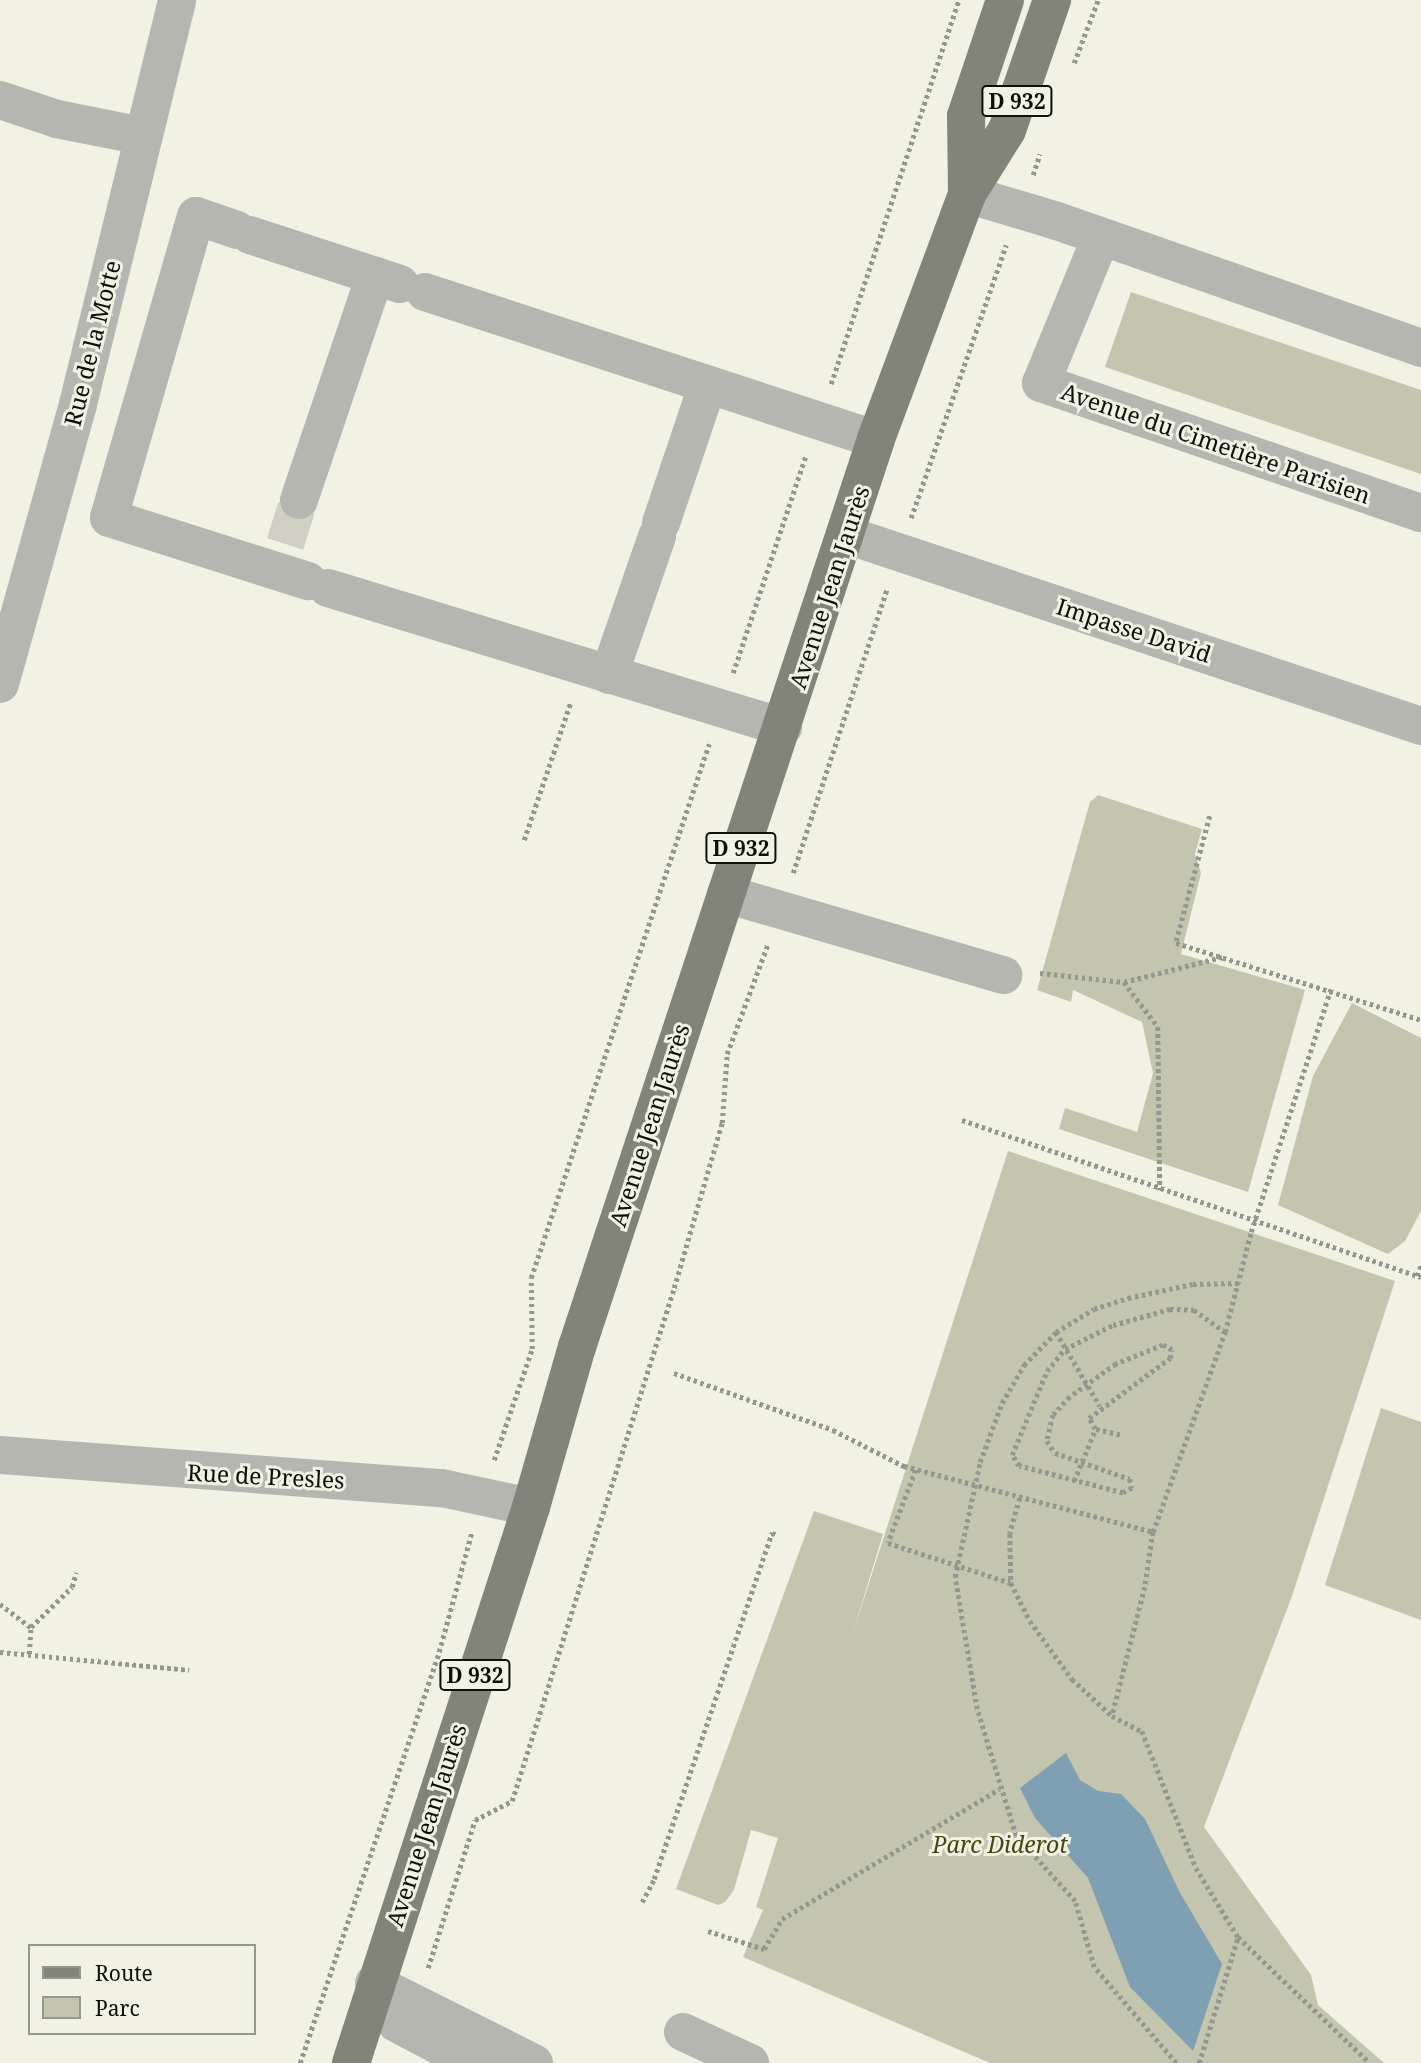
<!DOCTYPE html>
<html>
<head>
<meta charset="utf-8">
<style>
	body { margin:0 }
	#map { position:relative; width:1421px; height:2063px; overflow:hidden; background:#f1f2e4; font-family:"Noto Serif",serif }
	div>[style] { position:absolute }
	.green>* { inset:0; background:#c3c5ae }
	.water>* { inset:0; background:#7f9fb2 }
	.minor-tunnel>* { height:38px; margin-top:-19px; transform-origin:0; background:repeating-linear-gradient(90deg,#cfd0c3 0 38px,transparent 0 57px) }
	.path>* { height:4.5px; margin-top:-2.25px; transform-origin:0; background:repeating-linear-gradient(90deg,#95968c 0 3.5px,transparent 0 7px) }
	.minor>* { height:38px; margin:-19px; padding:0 19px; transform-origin:19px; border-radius:19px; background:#b5b6b0 }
	.major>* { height:38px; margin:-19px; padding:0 19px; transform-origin:19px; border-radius:19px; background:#838479 }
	span { translate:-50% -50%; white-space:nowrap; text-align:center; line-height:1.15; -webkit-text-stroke:6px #f1f2e4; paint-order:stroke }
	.shield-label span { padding:2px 5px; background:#f1f2e4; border:2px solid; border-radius:5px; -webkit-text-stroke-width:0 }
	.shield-label { font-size:21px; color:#0e0e0a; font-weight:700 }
	.street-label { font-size:23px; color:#0e0e0a }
	.park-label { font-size:23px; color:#464710; font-style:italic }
	.legend { position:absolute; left:28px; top:1944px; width:228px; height:91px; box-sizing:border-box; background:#f1f2e4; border:2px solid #96978d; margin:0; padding:9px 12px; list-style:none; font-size:21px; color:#0e0e0a }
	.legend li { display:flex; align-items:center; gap:14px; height:35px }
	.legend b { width:35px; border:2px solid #96978d }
</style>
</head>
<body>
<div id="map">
	<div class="green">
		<i style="clip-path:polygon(1131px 292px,1421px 390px,1421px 474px,1105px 367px)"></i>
		<i style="clip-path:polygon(1098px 795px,1202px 829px,1195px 854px,1201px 873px,1181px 954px,1305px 990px,1248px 1192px,1059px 1129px,1065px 1108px,1137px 1132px,1153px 1073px,1142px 1022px,1073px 990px,1071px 1002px,1037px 990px,1090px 802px)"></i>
		<i style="clip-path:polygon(1352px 1003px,1421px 1038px,1421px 1211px,1405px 1241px,1388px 1254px,1278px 1205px,1313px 1076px)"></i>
		<i style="clip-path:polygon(1008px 1151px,1395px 1281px,1292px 1596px,1204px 1827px,1311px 1975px,1318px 2005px,1384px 2063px,990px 2063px,743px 1957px,763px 1910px,756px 1907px,778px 1838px,751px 1830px,734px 1890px,725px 1902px,718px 1905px,676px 1889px,814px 1511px,883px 1534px,852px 1636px)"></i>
		<i style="clip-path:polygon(1381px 1408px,1421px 1422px,1421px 1620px,1325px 1585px)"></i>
	</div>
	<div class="water">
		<i style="clip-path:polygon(1066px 1753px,1080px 1780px,1098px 1791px,1121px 1794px,1145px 1819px,1179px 1891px,1222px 1964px,1193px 2051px,1130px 1987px,1088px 1878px,1035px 1818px,1020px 1788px)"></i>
	</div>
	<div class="minor-tunnel">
		<i style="left:285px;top:544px;width:46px;rotate:-72.3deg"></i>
	</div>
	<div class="path">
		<i style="left:1074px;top:63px;width:67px;rotate:-69.1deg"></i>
		<i style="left:1033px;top:175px;width:22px;rotate:-72deg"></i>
		<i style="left:831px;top:384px;width:405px;rotate:-71.6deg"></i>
		<i style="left:911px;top:518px;width:289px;rotate:-70.8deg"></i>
		<i style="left:733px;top:673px;width:230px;rotate:-71.5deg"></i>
		<i style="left:1210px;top:816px;width:131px;rotate:105deg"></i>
		<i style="left:1176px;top:943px;width:257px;rotate:17.4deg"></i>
		<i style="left:524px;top:840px;width:147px;rotate:-71.3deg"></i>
		<i style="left:793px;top:873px;width:299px;rotate:-71.7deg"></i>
		<i style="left:1040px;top:973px;width:84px;rotate:6.1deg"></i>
		<i style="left:1124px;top:982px;width:56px;rotate:52.9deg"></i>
		<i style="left:1158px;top:1027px;width:163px;rotate:89.3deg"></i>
		<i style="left:1124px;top:982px;width:101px;rotate:-14.3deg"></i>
		<i style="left:962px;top:1120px;width:485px;rotate:18.9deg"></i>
		<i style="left:1417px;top:1276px;width:12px;rotate:-70deg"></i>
		<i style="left:1056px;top:1332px;width:86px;rotate:59.3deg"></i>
		<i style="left:674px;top:1373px;width:169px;rotate:19.7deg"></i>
		<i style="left:833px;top:1430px;width:80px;rotate:26.9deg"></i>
		<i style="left:904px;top:1466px;width:258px;rotate:14.8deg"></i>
		<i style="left:1153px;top:1532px;width:56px;rotate:98.3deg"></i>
		<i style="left:1145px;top:1587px;width:133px;rotate:104.3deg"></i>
		<i style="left:1120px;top:1435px;width:26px;rotate:-167deg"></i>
		<i style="left:1095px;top:1429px;width:13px;rotate:-119deg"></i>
		<i style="left:1089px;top:1418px;width:101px;rotate:-36.5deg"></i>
		<i style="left:1170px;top:1358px;width:8px;rotate:-76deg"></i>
		<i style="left:1172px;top:1350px;width:10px;rotate:-151deg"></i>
		<i style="left:1163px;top:1345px;width:51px;rotate:158deg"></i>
		<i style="left:1116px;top:1364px;width:57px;rotate:144.3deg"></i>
		<i style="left:1070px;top:1397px;width:25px;rotate:133deg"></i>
		<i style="left:1053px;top:1415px;width:27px;rotate:103deg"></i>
		<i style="left:1047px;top:1441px;width:14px;rotate:56deg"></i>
		<i style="left:1055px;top:1453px;width:79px;rotate:19.1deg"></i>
		<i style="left:1130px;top:1479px;width:9px;rotate:77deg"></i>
		<i style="left:1132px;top:1488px;width:10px;rotate:151deg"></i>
		<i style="left:1123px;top:1493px;width:107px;rotate:-165.4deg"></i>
		<i style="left:1019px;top:1466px;width:13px;rotate:-122deg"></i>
		<i style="left:1012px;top:1455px;width:91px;rotate:-67.4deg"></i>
		<i style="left:1047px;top:1371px;width:28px;rotate:-51deg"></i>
		<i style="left:1065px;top:1349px;width:54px;rotate:-26.6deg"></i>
		<i style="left:1113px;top:1325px;width:59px;rotate:-15.7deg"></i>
		<i style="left:1170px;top:1309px;width:24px;rotate:2deg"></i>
		<i style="left:1194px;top:1310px;width:38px;rotate:35deg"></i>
		<i style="left:494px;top:1460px;width:117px;rotate:-71.1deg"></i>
		<i style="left:532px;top:1349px;width:71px;rotate:-90.8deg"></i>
		<i style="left:531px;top:1278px;width:563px;rotate:-71.57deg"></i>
		<i style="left:916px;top:1470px;width:78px;rotate:111deg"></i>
		<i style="left:888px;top:1543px;width:129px;rotate:18deg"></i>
		<i style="left:1074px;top:1481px;width:55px;rotate:-67.6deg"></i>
		<i style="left:1020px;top:1498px;width:37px;rotate:106deg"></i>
		<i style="left:1010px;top:1534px;width:49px;rotate:88.8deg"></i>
		<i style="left:1011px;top:1583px;width:42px;rotate:63.4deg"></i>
		<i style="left:1030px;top:1621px;width:72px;rotate:54.1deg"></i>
		<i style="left:1072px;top:1679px;width:54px;rotate:42.8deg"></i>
		<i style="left:1112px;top:1716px;width:34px;rotate:27deg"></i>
		<i style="left:1142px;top:1731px;width:147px;rotate:68.5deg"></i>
		<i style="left:1196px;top:1868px;width:81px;rotate:58.7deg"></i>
		<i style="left:1238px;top:1937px;width:182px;rotate:43.7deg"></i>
		<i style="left:1153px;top:1532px;width:213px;rotate:-70.2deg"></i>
		<i style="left:1225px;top:1332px;width:103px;rotate:-75.4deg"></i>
		<i style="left:1251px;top:1232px;width:256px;rotate:-71.8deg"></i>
		<i style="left:0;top:1604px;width:39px;rotate:37deg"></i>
		<i style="left:0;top:1652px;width:190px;rotate:5.4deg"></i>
		<i style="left:29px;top:1654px;width:27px;rotate:-86deg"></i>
		<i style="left:31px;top:1627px;width:57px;rotate:-44.3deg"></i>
		<i style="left:72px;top:1587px;width:15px;rotate:-74deg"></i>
		<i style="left:642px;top:1902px;width:26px;rotate:-62deg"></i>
		<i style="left:654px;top:1879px;width:366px;rotate:-71.2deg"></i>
		<i style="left:772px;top:1533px;width:5px;rotate:22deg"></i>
		<i style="left:708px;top:1931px;width:59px;rotate:17.8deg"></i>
		<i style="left:764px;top:1949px;width:35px;rotate:-59deg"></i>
		<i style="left:782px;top:1919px;width:253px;rotate:-30.9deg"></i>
		<i style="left:428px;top:1968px;width:155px;rotate:-72.4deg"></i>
		<i style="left:475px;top:1820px;width:42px;rotate:-27.2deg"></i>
		<i style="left:512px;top:1801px;width:538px;rotate:-72.47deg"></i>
		<i style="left:674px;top:1288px;width:172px;rotate:-73.8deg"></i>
		<i style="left:722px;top:1123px;width:69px;rotate:-85.9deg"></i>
		<i style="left:727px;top:1054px;width:117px;rotate:-69.6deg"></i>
		<i style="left:300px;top:2063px;width:434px;rotate:-71.3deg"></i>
		<i style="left:439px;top:1652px;width:125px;rotate:-74.7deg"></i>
		<i style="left:1176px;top:2063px;width:126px;rotate:-130.5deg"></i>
		<i style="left:1094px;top:1967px;width:69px;rotate:-106.1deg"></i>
		<i style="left:1075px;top:1901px;width:88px;rotate:-132.2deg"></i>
		<i style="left:1016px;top:1836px;width:133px;rotate:-107.1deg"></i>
		<i style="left:977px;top:1709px;width:134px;rotate:-99.5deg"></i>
		<i style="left:955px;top:1577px;width:118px;rotate:-77.7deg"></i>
		<i style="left:980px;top:1462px;width:63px;rotate:-69.6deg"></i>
		<i style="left:1002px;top:1403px;width:44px;rotate:-59.9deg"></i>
		<i style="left:1024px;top:1365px;width:46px;rotate:-45.9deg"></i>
		<i style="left:1056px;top:1332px;width:44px;rotate:-31.2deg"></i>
		<i style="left:1094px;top:1309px;width:36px;rotate:-18deg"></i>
		<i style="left:1128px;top:1298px;width:66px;rotate:-12.2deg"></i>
		<i style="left:1193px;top:1284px;width:46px;rotate:-1.2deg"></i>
		<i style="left:1199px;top:2063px;width:132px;rotate:-72.8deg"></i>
	</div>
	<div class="minor">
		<i style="left:0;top:100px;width:60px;rotate:18.4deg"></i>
		<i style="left:57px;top:119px;width:88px;rotate:11.2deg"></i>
		<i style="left:967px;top:194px;width:94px;rotate:16.7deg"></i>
		<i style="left:1057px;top:221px;width:386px;rotate:19.2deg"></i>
		<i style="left:237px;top:230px;width:43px;rotate:-161.1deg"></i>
		<i style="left:196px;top:216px;width:314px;rotate:106.1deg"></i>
		<i style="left:109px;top:518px;width:209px;rotate:17.6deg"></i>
		<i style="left:250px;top:235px;width:158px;rotate:18.1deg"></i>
		<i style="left:1101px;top:237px;width:158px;rotate:112.3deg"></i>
		<i style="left:1041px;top:383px;width:402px;rotate:18.9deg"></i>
		<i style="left:425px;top:292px;width:474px;rotate:18.1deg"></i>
		<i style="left:299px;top:500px;width:237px;rotate:-71.3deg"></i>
		<i style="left:661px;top:523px;width:145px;rotate:-71.4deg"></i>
		<i style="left:847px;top:535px;width:605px;rotate:18.4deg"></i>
		<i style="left:328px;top:588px;width:476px;rotate:17deg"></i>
		<i style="left:609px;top:675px;width:147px;rotate:-70.9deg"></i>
		<i style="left:0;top:684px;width:291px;rotate:-74.4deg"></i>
		<i style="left:78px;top:404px;width:416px;rotate:-76.2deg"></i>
		<i style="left:726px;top:894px;width:289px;rotate:16.3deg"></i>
		<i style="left:0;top:1455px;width:443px;rotate:4.3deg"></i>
		<i style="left:442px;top:1488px;width:91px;rotate:12.1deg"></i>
		<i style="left:374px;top:1983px;width:179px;rotate:26.6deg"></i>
		<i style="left:396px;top:2023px;width:86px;rotate:27.8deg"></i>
		<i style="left:683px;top:2032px;width:74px;rotate:24.8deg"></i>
	</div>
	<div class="major">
		<i style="left:967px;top:194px;width:78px;rotate:-90.7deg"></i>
		<i style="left:966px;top:116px;width:122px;rotate:-71.4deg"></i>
		<i style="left:351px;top:2063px;width:584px;rotate:-72.06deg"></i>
		<i style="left:531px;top:1507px;width:166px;rotate:-74deg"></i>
		<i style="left:577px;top:1347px;width:956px;rotate:-71.77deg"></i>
		<i style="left:876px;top:439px;width:261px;rotate:-69.6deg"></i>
		<i style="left:967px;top:194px;width:75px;rotate:-58deg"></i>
		<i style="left:1007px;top:130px;width:138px;rotate:-70.9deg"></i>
	</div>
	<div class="shield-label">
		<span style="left:1017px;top:101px">D 932</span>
		<span style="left:741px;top:848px">D 932</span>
		<span style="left:475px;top:1675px">D 932</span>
	</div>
	<div class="street-label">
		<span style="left:92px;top:343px;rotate:-76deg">Rue de la Motte</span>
		<span style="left:1216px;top:443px;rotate:19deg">Avenue du Cimetière Parisien</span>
		<span style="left:829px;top:587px;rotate:-72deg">Avenue Jean Jaurès</span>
		<span style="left:1134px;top:630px;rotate:18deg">Impasse David</span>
		<span style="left:649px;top:1125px;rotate:-72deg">Avenue Jean Jaurès</span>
		<span style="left:266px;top:1476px;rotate:3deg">Rue de Presles</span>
		<span style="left:426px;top:1825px;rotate:-72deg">Avenue Jean Jaurès</span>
	</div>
	<div class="park-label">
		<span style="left:1000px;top:1844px">Parc Diderot</span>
	</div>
	<ul class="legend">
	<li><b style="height:9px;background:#838479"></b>Route</li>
	<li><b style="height:19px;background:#c3c5ae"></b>Parc</li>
	</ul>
</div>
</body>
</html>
